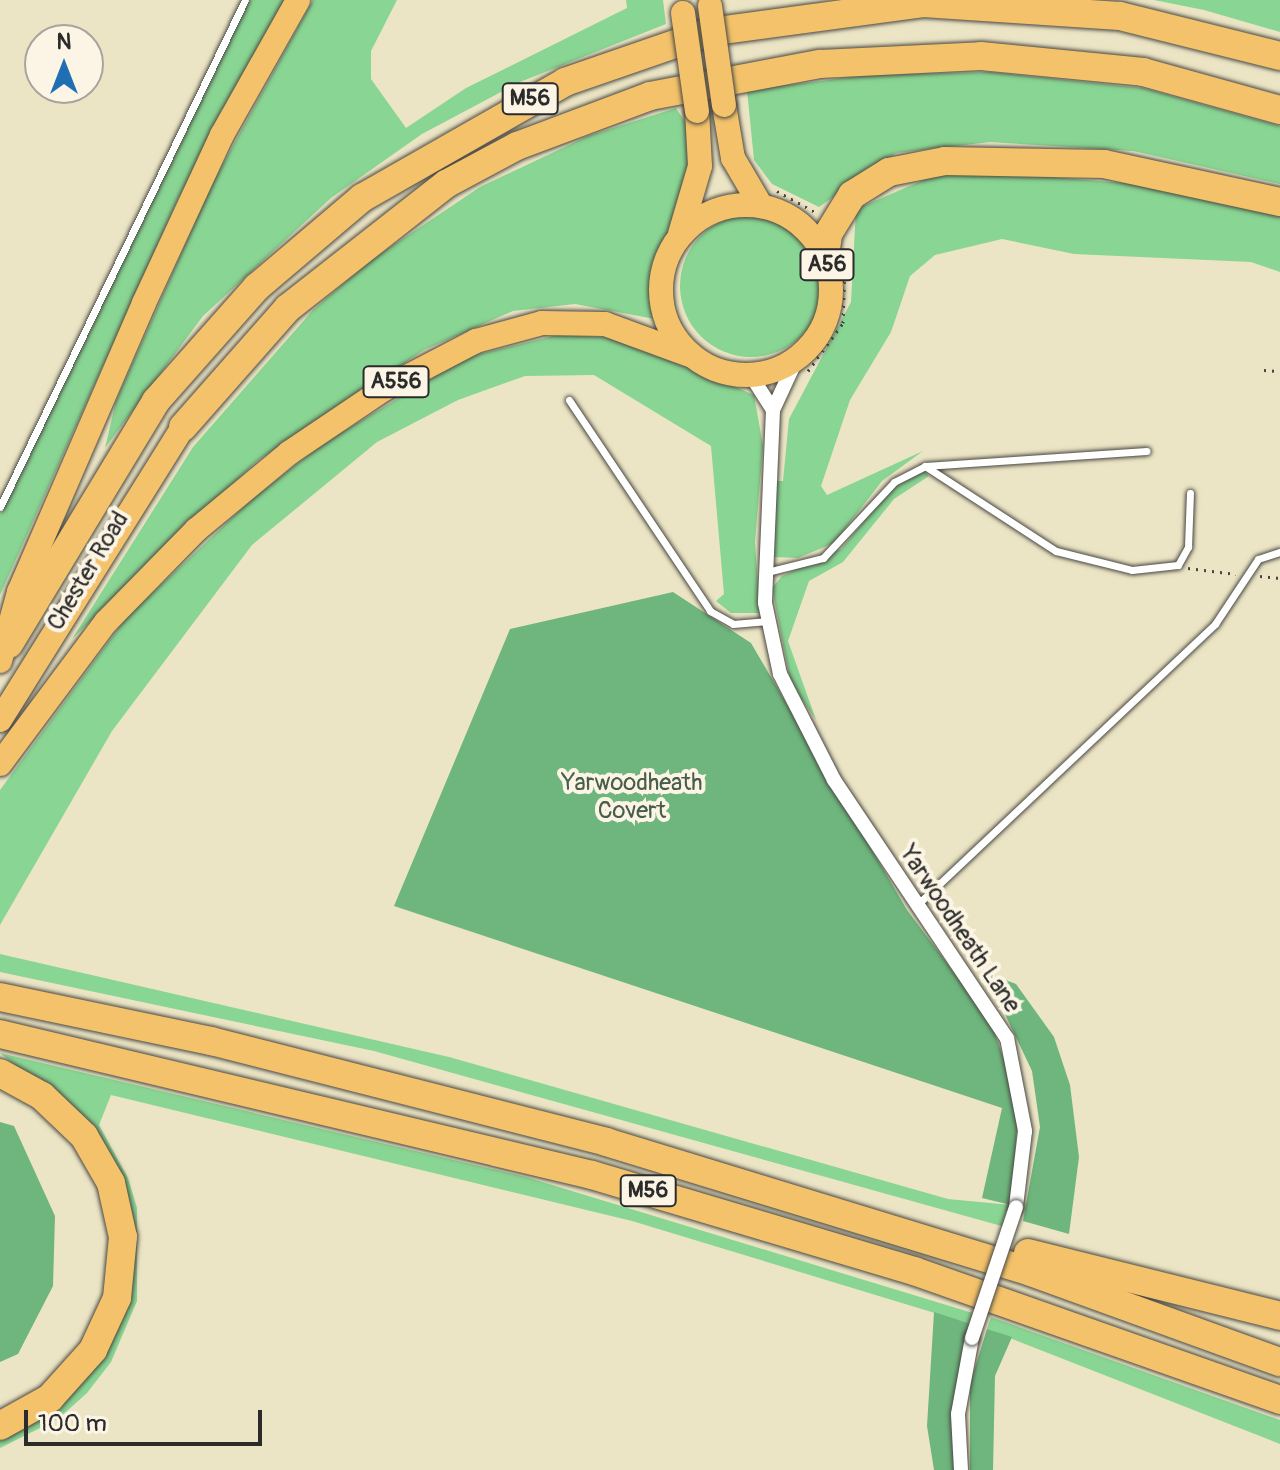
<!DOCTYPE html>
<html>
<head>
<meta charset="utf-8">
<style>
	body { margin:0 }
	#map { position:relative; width:1280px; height:1470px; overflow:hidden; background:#ece5c5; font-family:Pangolin,sans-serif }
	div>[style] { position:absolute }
	.green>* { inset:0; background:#89d593 }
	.round { border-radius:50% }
	.forest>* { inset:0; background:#6eb67d }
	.path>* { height:3px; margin-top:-1.5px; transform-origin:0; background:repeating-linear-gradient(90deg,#484742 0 2px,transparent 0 8px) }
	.roads { filter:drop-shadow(0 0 2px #484742) drop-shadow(0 0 2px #484742) }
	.service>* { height:7px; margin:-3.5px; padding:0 3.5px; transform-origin:3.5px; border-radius:3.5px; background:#fff }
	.minor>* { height:14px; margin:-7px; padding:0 7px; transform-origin:7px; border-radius:7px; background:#fff }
	.trunk>* { height:24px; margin:-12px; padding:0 12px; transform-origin:12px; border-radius:12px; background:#f3c26a }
	.trunk>.ring { margin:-12px; padding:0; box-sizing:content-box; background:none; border:24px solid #f3c26a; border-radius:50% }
	.motorway>* { height:28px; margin:-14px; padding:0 14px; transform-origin:14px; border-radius:14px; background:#f3c26a }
	.bridges { filter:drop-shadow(0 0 2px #484742) drop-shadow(0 0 2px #484742) }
	.minor-bridge>* { height:14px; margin:-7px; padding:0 7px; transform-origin:7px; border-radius:7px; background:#fff }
	.trunk-bridge>* { height:24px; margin:-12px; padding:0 12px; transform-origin:12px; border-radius:12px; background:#f3c26a }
	span { translate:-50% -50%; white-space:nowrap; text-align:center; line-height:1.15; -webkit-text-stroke:8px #fcf5e5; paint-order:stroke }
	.shield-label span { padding:2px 6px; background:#fcf5e5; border:2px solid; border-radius:6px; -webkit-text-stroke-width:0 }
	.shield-label { font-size:22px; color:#2b2b2b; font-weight:700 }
	.street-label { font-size:24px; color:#2b2b2b }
	.park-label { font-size:24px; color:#475e4a }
	.north { position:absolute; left:24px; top:24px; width:80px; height:80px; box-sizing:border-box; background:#fcf5e5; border:2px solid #a8a49b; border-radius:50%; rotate:0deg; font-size:22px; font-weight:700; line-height:32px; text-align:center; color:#2b2b2b }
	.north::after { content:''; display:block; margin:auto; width:28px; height:36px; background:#1f6fb2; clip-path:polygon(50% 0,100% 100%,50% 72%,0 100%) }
	.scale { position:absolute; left:24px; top:1410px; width:238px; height:36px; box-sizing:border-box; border:4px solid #2b2b2b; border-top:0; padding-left:10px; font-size:24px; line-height:28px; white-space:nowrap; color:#2b2b2b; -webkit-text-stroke:6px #fcf5e5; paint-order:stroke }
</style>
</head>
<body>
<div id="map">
	<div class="green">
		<i style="clip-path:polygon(249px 0,284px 0,178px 199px,0 595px,0 514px)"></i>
		<i style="clip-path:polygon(313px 0,397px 0,371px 51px,371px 79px,406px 128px,466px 88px,627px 8px,626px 0,663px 0,666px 24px,520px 82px,422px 134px,331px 198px,203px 316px,105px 448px,116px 401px,212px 184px)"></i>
		<i style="clip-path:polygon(1154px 0,1280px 0,1280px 32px,1204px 10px)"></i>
		<i style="clip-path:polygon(990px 72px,1143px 88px,1280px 126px,1280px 184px,1133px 151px,990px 142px,896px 153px,819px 207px,772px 184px,754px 160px,747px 90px,869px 75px)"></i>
		<i style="clip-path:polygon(676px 108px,687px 125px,690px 157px,654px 281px,660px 320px,575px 304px,513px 311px,424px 350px,257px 461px,72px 639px,193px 447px,313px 310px,371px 260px,480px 187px,588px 136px)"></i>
		<i style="clip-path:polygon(1005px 173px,1171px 187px,1280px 216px,1280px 272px,1251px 262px,1074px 254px,1002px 239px,935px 255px,910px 276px,891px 332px,850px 400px,821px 486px,827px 495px,923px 451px,882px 481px,834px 543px,798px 558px,774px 557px,776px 481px,783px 481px,789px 419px,851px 302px,856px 209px,933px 176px)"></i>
		<i class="round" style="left:680px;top:215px;width:142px;height:142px"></i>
		<i style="clip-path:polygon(558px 335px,621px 338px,754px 395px,763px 446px,755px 542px,760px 613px,731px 613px,716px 601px,724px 594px,711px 446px,594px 375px,525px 376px,458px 400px,377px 442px,252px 545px,112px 731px,0 925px,0 790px,126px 618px,252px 499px,324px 443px,467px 357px)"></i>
		<i style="clip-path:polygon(922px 470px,929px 476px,894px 499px,843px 562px,809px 581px,788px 641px,816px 720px,791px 684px,772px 588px,782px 576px,841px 549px,894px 485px)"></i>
		<i style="clip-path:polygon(0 954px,449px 1057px,948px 1199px,1011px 1205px,1005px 1227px,374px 1051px,0 972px)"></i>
		<i style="clip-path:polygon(0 1053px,526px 1177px,976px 1314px,971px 1324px,632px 1221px,111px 1095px,99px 1125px,128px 1178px,137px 1208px,137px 1301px,111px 1362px,87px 1393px,58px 1419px,0 1448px,0 1434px,83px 1382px,129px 1204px,119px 1169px,93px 1128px)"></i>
		<i style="clip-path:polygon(991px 1317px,1280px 1420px,1280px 1444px,987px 1329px)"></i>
	</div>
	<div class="forest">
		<i style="clip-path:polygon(673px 592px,751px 643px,907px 910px,991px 1022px,1019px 1103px,1011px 1205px,982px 1198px,1002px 1108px,394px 906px,510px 629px)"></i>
		<i style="clip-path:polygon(985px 972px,1016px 984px,1054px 1037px,1070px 1085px,1079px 1157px,1069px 1234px,1023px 1221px,1040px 1127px,1032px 1071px)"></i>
		<i style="clip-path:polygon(0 1122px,14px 1126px,55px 1216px,53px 1286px,18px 1354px,0 1362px)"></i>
		<i style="clip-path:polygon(934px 1312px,971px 1324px,953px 1413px,956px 1470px,934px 1470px,927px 1426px)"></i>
		<i style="clip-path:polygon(987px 1329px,1012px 1337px,995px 1376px,993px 1470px,970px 1470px,970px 1384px)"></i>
	</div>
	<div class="path">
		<i style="left:777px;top:191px;width:43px;rotate:28.9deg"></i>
		<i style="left:1264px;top:370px;width:16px;rotate:4deg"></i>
		<i style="left:808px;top:371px;width:59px;rotate:-53.9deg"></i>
		<i style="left:843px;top:323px;width:59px;rotate:-88.1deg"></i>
		<i style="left:1188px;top:568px;width:48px;rotate:7.1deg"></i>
		<i style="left:1260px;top:576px;width:20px;rotate:6deg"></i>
	</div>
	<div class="roads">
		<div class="service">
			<i style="left:569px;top:400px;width:254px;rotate:56.2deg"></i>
			<i style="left:710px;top:611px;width:26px;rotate:29deg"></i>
			<i style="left:733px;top:624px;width:35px;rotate:-5deg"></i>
			<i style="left:925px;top:466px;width:222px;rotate:-3.9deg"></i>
			<i style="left:0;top:507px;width:563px;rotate:-64.21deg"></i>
			<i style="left:767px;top:572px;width:58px;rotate:-14deg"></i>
			<i style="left:823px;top:558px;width:104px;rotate:-46.9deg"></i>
			<i style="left:894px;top:482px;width:35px;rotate:-27deg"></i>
			<i style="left:925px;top:466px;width:156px;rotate:33deg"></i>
			<i style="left:1056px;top:551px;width:78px;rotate:14deg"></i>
			<i style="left:1132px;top:570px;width:46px;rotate:-6.2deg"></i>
			<i style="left:1178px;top:565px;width:21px;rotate:-61deg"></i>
			<i style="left:1188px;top:547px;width:54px;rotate:-87.9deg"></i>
			<i style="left:918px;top:904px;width:408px;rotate:-43.3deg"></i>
			<i style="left:1215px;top:624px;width:78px;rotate:-56.5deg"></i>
			<i style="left:1258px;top:559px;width:23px;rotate:-18deg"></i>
		</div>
		<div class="minor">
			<i style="left:750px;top:374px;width:43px;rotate:57.4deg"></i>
			<i style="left:773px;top:410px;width:193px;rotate:92.4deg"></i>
			<i style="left:765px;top:603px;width:73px;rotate:78.1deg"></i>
			<i style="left:780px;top:674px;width:119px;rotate:63deg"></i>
			<i style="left:834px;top:780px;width:311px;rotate:56.2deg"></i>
			<i style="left:1007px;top:1038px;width:95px;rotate:79deg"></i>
			<i style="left:1025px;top:1131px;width:77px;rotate:96.8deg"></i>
			<i style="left:773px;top:410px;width:57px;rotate:-65.2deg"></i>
			<i style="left:961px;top:1470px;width:56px;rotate:-93.1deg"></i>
			<i style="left:958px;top:1414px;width:77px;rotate:-79.6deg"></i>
		</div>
		<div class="trunk">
			<i style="left:724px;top:105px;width:54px;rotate:80.4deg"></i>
			<i style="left:733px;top:158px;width:56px;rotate:59.7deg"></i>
			<i class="ring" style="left:661px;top:205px;width:146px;height:146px"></i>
			<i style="left:680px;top:234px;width:71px;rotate:-73.6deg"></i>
			<i style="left:700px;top:166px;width:55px;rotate:-93.1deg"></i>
			<i style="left:0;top:661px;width:72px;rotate:-74.6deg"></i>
			<i style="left:19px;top:592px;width:315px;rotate:-66.6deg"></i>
			<i style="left:144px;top:303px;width:185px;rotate:-65.1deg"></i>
			<i style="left:222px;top:135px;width:155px;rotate:-60.6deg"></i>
			<i style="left:0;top:720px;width:345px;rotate:-58deg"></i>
			<i style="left:0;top:764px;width:177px;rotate:-53.3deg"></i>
			<i style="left:106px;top:622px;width:129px;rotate:-45.6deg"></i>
			<i style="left:196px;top:530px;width:121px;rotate:-39.6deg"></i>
			<i style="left:289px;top:453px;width:115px;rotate:-34deg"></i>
			<i style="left:384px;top:389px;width:104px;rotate:-27.6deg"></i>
			<i style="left:476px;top:341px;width:68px;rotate:-15.3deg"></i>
			<i style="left:542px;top:323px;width:63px;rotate:0.9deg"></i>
			<i style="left:605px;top:324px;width:93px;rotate:20.2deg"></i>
		</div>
		<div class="motorway">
			<i style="left:825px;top:256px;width:22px;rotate:-82deg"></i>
			<i style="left:828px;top:234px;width:46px;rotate:-58.4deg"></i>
			<i style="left:852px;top:195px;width:44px;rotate:-31.9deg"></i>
			<i style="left:889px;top:172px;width:57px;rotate:-11.1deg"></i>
			<i style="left:945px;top:161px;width:159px;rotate:1.1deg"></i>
			<i style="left:1104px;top:164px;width:180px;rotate:12.2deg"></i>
			<i style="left:183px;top:427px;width:159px;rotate:-48.6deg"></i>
			<i style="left:288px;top:308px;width:201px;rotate:-38.1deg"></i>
			<i style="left:446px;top:184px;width:81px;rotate:-28.2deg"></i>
			<i style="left:517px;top:146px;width:142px;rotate:-20.6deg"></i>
			<i style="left:650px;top:96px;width:173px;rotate:-10.7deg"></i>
			<i style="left:820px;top:64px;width:161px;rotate:-2.8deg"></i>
			<i style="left:981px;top:56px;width:163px;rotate:5.6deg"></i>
			<i style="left:1143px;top:72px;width:142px;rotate:15.5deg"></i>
			<i style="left:9px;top:644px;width:284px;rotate:-58.8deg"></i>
			<i style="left:156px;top:401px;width:152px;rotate:-48.5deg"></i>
			<i style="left:257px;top:287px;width:138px;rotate:-40.3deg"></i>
			<i style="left:362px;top:198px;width:234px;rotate:-29.7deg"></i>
			<i style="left:565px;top:82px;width:152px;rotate:-19.1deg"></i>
			<i style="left:709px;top:32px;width:216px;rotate:-7.7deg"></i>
			<i style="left:923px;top:3px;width:197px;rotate:3.8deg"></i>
			<i style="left:1120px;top:16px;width:165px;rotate:14deg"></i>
			<i style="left:0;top:997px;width:216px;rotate:11.8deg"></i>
			<i style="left:211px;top:1041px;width:408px;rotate:14.3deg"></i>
			<i style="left:606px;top:1142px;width:444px;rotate:17deg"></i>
			<i style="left:1031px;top:1272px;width:265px;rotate:19.9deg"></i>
			<i style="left:0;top:1034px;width:609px;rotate:13.4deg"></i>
			<i style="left:592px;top:1175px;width:336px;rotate:16.6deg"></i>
			<i style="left:914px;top:1271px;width:388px;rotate:19.4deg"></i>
			<i style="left:0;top:1073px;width:48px;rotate:28.7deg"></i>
			<i style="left:42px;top:1096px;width:58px;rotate:43.6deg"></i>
			<i style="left:84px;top:1136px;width:54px;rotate:60.1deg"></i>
			<i style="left:111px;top:1183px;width:55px;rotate:77.5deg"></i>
			<i style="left:123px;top:1237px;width:61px;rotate:95.6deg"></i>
			<i style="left:117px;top:1298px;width:57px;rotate:114.8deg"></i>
			<i style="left:93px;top:1350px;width:64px;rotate:131.9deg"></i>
			<i style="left:50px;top:1398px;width:57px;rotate:150.8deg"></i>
			<i style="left:1028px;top:1253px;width:260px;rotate:14deg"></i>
		</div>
	</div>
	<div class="bridges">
		<div class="minor-bridge">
			<i style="left:972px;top:1338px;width:138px;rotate:-71.4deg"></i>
		</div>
		<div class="trunk-bridge">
			<i style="left:710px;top:6px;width:100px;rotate:82deg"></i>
			<i style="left:683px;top:13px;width:99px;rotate:81.9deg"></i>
		</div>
	</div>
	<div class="shield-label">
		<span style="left:530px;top:99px">M56</span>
		<span style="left:827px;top:265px">A56</span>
		<span style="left:396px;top:382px">A556</span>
		<span style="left:648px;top:1191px">M56</span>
	</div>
	<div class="street-label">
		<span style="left:88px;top:571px;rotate:-59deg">Chester Road</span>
		<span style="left:960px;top:929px;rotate:56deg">Yarwoodheath Lane</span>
	</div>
	<div class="park-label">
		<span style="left:632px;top:797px">Yarwoodheath<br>Covert</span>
	</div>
	<div class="north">N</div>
	<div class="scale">100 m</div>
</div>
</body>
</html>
